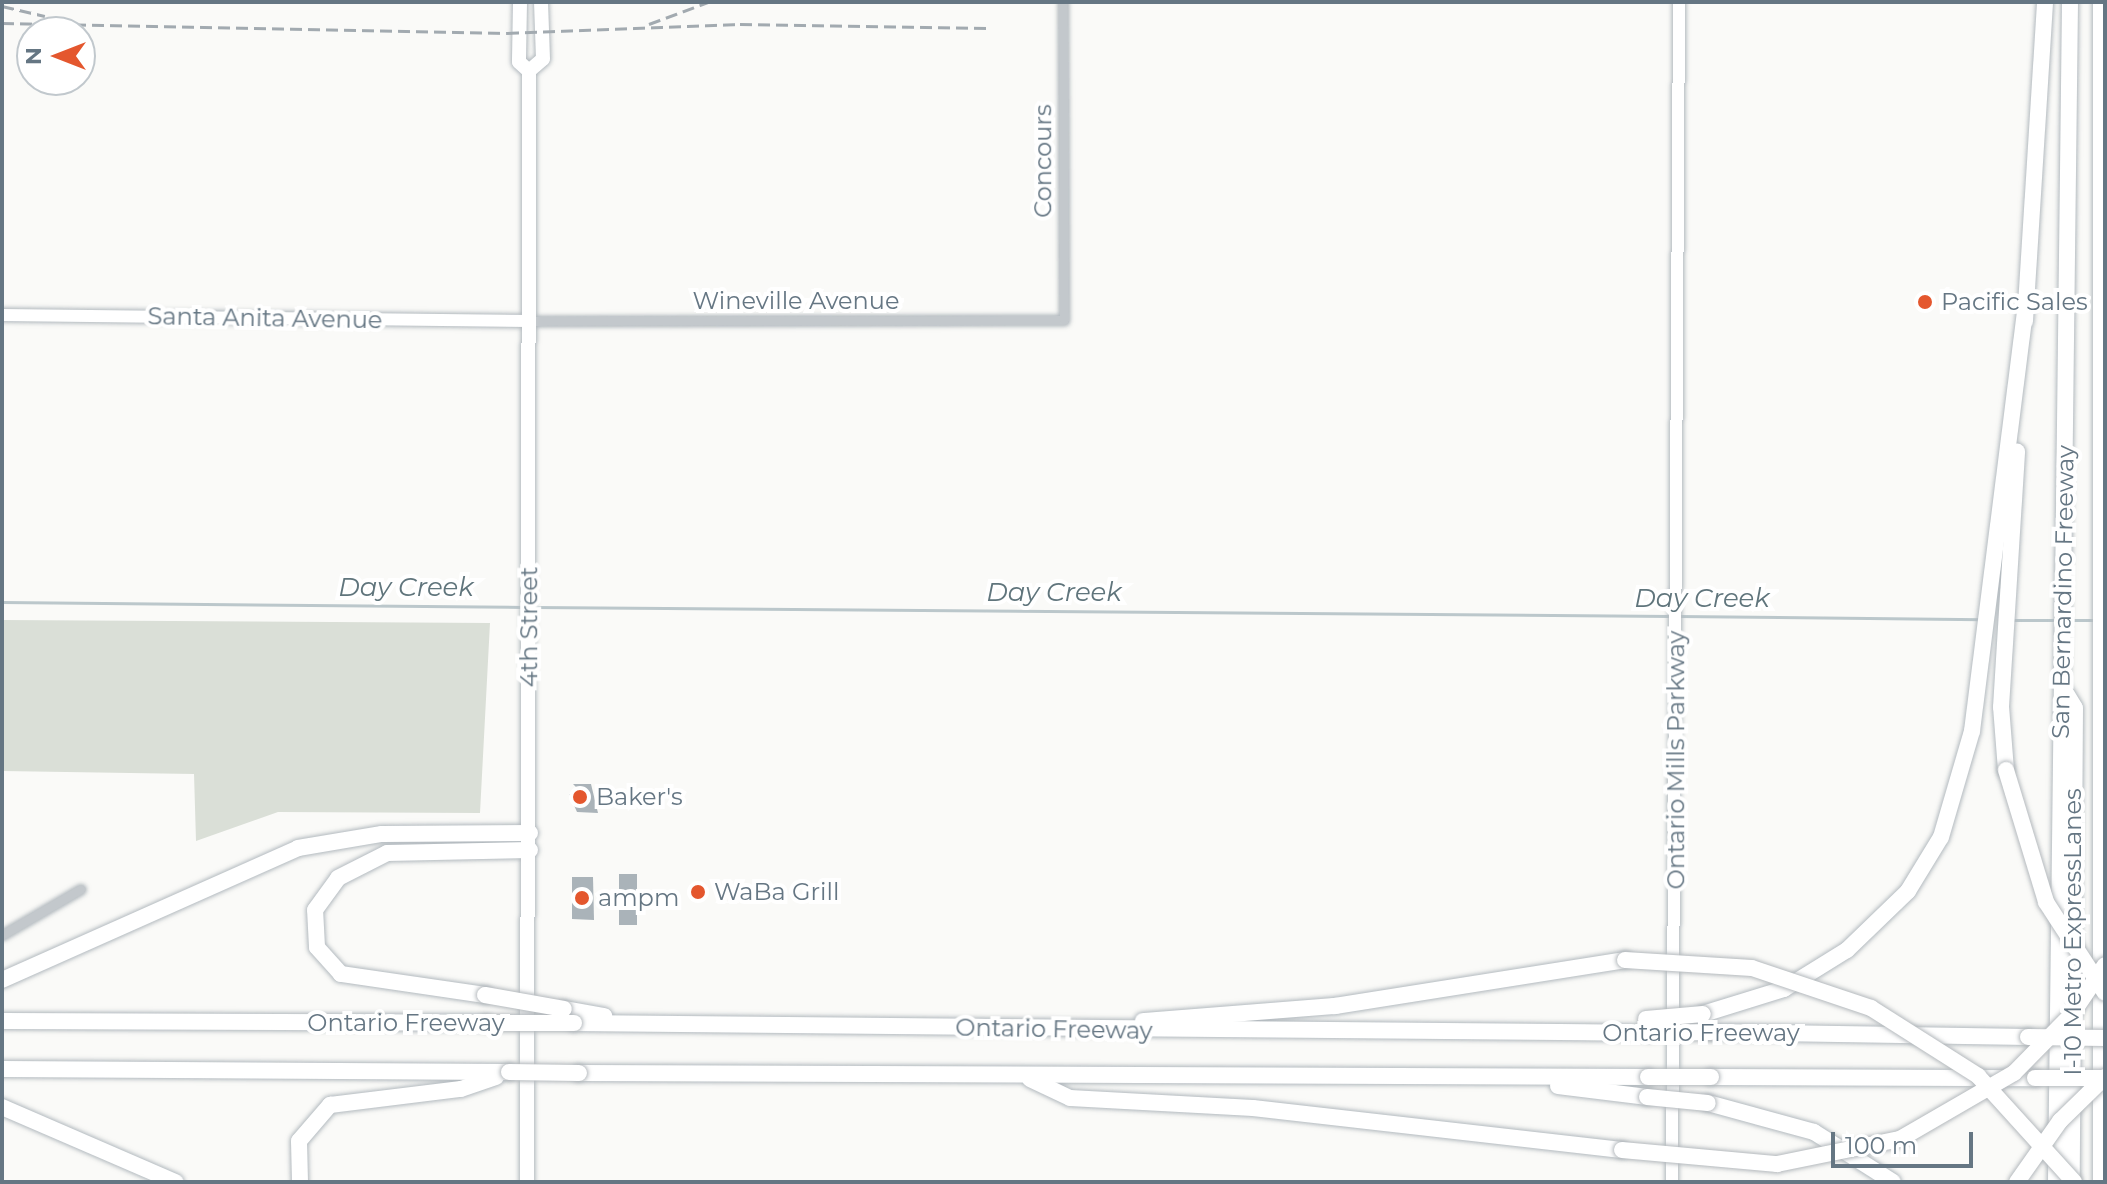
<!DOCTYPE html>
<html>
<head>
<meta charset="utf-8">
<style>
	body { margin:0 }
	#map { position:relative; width:2107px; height:1184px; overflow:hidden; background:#fafaf8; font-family:Montserrat,sans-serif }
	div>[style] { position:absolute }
	.green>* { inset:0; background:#dadfd7 }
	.stream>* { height:3px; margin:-1.5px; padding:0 1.5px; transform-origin:1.5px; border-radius:1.5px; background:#bbc7cb }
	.building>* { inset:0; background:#aab3b9 }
	.roads { filter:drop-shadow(0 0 2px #b3babf) drop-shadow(0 0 2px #b3babf) }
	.street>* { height:9px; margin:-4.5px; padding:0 4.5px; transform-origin:4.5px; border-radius:4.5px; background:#c3c8cc }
	.secondary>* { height:12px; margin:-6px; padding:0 6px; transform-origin:6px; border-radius:6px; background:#fff }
	.primary>* { height:14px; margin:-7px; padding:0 7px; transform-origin:7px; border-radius:7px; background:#fff }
	.highway>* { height:16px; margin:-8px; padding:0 8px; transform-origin:8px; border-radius:8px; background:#fff }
	.rail>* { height:3px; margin-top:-1.5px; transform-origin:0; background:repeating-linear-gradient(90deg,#a2aab0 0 12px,transparent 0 18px) }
	.bridges { filter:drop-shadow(0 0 2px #b4b9bd) drop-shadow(0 0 2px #b4b9bd) }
	.highway-bridge>* { height:16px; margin:-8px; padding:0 8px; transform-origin:8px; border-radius:8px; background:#fff }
	.dots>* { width:22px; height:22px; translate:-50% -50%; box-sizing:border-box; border:4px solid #fff; border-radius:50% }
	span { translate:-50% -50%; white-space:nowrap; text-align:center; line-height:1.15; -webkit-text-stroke:8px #fff; paint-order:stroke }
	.street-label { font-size:24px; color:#657683 }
	.poi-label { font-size:24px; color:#657683 }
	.left { translate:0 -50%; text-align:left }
	.water-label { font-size:26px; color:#60757c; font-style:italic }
	.frame { position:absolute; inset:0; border:4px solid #657683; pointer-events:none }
	.north { position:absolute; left:16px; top:16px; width:80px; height:80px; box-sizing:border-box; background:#fff; border:2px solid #c1c8cd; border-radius:50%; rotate:270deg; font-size:22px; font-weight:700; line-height:32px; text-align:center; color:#657683 }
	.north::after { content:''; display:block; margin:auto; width:28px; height:36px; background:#e4572e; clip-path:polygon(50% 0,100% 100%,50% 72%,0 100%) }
	.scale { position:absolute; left:1831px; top:1132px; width:142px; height:36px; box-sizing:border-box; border:4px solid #657683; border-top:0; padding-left:10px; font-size:24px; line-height:28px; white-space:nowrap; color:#657683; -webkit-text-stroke:6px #fff; paint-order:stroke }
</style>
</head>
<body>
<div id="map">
	<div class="green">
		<i style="clip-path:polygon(2px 620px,490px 623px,480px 813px,278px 812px,196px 841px,194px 774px,2px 771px)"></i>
	</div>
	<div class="stream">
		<i style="left:2px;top:602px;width:520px;rotate:0.55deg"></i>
		<i style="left:534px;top:607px;width:1136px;rotate:0.45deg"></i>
		<i style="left:1678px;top:616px;width:304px;rotate:0.6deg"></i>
		<i style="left:2014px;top:620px;width:44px"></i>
		<i style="left:2070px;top:620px;width:24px"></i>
	</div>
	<div class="building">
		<i style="clip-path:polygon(573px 784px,591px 784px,598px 813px,577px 812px,569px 794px,583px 794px)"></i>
		<i style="clip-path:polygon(619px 874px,637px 874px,637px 925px,619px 925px)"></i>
		<i style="clip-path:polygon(572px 877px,593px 877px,594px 920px,572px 919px)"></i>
	</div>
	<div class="roads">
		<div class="street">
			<i style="left:529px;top:321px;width:535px;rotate:-0.11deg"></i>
			<i style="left:1064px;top:320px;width:318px;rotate:-90.2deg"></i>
			<i style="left:2px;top:935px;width:91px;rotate:-30.2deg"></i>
		</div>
		<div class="secondary">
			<i style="left:2px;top:315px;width:527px;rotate:0.65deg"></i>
			<i style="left:1672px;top:1182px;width:1180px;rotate:-89.66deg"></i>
		</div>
		<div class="primary">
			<i style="left:520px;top:2px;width:60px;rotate:91deg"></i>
			<i style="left:519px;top:62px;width:13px;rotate:42deg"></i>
			<i style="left:529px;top:71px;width:1111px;rotate:90.1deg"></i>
			<i style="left:529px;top:71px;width:18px;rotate:-41deg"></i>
			<i style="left:543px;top:59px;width:57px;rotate:-92deg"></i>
		</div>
		<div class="highway">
			<i style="left:2101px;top:2px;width:1180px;rotate:90deg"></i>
			<i style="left:2025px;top:321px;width:320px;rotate:-86.4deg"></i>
			<i style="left:2063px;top:688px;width:23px;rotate:59deg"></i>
			<i style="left:2075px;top:708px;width:474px;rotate:90.4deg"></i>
			<i style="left:2006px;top:770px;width:63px;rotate:-94.5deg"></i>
			<i style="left:2001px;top:707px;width:256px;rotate:-86.4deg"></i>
			<i style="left:2px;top:980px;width:324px;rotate:-24deg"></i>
			<i style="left:298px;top:848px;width:85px;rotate:-9.5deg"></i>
			<i style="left:382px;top:834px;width:148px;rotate:-0.4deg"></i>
			<i style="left:485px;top:995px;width:146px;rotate:-171.7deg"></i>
			<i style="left:341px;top:974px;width:36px;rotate:-132deg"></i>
			<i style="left:317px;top:947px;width:37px;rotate:-93deg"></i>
			<i style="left:315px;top:910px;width:39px;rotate:-54deg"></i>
			<i style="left:338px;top:878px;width:55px;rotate:-27deg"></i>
			<i style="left:387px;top:853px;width:143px;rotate:-1.2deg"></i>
			<i style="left:564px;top:1009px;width:41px;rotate:9.9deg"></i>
			<i style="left:1703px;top:1014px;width:85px;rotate:-17.2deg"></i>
			<i style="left:1784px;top:989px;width:74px;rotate:-31.8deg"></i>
			<i style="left:1847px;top:950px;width:85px;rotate:-44deg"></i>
			<i style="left:1908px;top:891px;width:63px;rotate:-58.6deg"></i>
			<i style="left:1941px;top:837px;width:110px;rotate:-73.7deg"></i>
			<i style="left:1972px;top:731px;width:422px;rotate:-82.8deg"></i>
			<i style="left:2px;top:1021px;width:484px;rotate:0.2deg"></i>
			<i style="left:1143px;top:1021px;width:193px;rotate:-4.5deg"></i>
			<i style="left:1335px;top:1006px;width:294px;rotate:-9deg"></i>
			<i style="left:574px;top:1023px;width:1075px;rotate:0.53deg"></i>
			<i style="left:1711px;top:1032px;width:317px;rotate:0.9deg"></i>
			<i style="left:2px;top:1069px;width:507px;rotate:0.34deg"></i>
			<i style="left:579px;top:1073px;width:1069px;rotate:0.21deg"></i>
			<i style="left:1711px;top:1077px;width:324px;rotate:0.2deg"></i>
			<i style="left:1030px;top:1079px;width:44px;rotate:25.4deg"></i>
			<i style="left:1070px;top:1098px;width:183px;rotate:3.1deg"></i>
			<i style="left:1253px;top:1108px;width:371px;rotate:6.5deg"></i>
			<i style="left:1558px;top:1086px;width:90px;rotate:7deg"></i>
			<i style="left:1708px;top:1103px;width:110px;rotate:15.3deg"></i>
			<i style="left:1814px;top:1132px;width:93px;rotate:32.3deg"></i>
			<i style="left:2px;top:1107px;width:189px;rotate:23.4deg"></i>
			<i style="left:300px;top:1182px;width:41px;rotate:-91.4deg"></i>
			<i style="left:299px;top:1141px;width:48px;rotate:-49.3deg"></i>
			<i style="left:330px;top:1105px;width:132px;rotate:-7deg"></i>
			<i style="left:461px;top:1089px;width:37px;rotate:-19deg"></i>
			<i style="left:2056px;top:1182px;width:1180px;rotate:-89.32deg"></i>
		</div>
	</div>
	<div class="rail">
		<i style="left:2px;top:6px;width:44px;rotate:13.1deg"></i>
		<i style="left:2px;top:23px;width:505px;rotate:1.13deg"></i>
		<i style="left:507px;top:33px;width:233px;rotate:-2.2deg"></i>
		<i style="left:740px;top:24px;width:247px;rotate:0.9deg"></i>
		<i style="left:649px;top:24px;width:63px;rotate:-20.4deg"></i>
	</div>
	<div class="bridges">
		<div class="highway-bridge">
			<i style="left:2006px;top:770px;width:138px;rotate:73.1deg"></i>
			<i style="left:2046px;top:902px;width:108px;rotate:57deg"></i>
			<i style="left:1625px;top:960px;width:127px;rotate:3.6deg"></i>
			<i style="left:1752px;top:968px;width:126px;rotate:18.6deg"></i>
			<i style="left:1871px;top:1008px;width:127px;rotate:32.4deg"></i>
			<i style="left:1978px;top:1076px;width:143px;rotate:47.8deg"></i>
			<i style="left:485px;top:995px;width:80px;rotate:10deg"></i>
			<i style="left:1646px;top:1019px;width:57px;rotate:-5deg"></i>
			<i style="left:486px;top:1023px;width:88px"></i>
			<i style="left:1649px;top:1033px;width:62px;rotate:-0.9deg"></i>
			<i style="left:2028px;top:1037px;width:77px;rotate:0.7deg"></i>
			<i style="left:509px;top:1072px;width:70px;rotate:0.8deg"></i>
			<i style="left:1648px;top:1077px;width:63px"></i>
			<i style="left:2035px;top:1078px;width:70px"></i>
			<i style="left:1647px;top:1097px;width:61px;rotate:5.6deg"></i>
			<i style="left:1622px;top:1150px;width:156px;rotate:5.2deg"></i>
			<i style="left:1777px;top:1164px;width:126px;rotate:-11.5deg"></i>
			<i style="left:1900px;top:1139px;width:132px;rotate:-30.1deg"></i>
			<i style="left:2014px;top:1073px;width:83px;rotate:-45.5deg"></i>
			<i style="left:2072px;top:1014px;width:59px;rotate:-56deg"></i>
			<i style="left:2017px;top:1182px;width:75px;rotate:-54.8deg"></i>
			<i style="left:2060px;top:1121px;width:63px;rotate:-44.4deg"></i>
		</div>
	</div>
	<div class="dots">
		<i style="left:1925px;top:302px;background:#e4572e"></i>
		<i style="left:580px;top:797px;background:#e4572e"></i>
		<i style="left:698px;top:892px;background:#e4572e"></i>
		<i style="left:582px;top:898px;background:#e4572e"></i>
	</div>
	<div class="street-label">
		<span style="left:1043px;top:161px;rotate:-90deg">Concours</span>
		<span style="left:796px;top:301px">Wineville Avenue</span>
		<span style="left:265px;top:318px;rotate:1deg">Santa Anita Avenue</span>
		<span style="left:2063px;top:592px;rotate:-89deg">San Bernardino Freeway</span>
		<span style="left:529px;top:627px;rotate:-90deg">4th Street</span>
		<span style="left:1676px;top:760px;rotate:-90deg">Ontario Mills Parkway</span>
		<span style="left:2073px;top:932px;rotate:-90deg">I-10 Metro ExpressLanes</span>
		<span style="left:406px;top:1023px">Ontario Freeway</span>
		<span style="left:1054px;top:1029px;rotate:1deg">Ontario Freeway</span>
		<span style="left:1701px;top:1033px">Ontario Freeway</span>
	</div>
	<div class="poi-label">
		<span class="left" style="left:1941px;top:302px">Pacific Sales</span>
		<span class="left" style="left:596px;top:797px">Baker's</span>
		<span class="left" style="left:714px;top:892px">WaBa Grill</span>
		<span class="left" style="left:598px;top:898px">ampm</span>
	</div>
	<div class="water-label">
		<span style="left:406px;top:588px">Day Creek</span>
		<span style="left:1054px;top:593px">Day Creek</span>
		<span style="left:1702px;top:599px">Day Creek</span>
	</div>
	<div class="frame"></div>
	<div class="north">N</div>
	<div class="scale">100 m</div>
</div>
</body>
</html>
